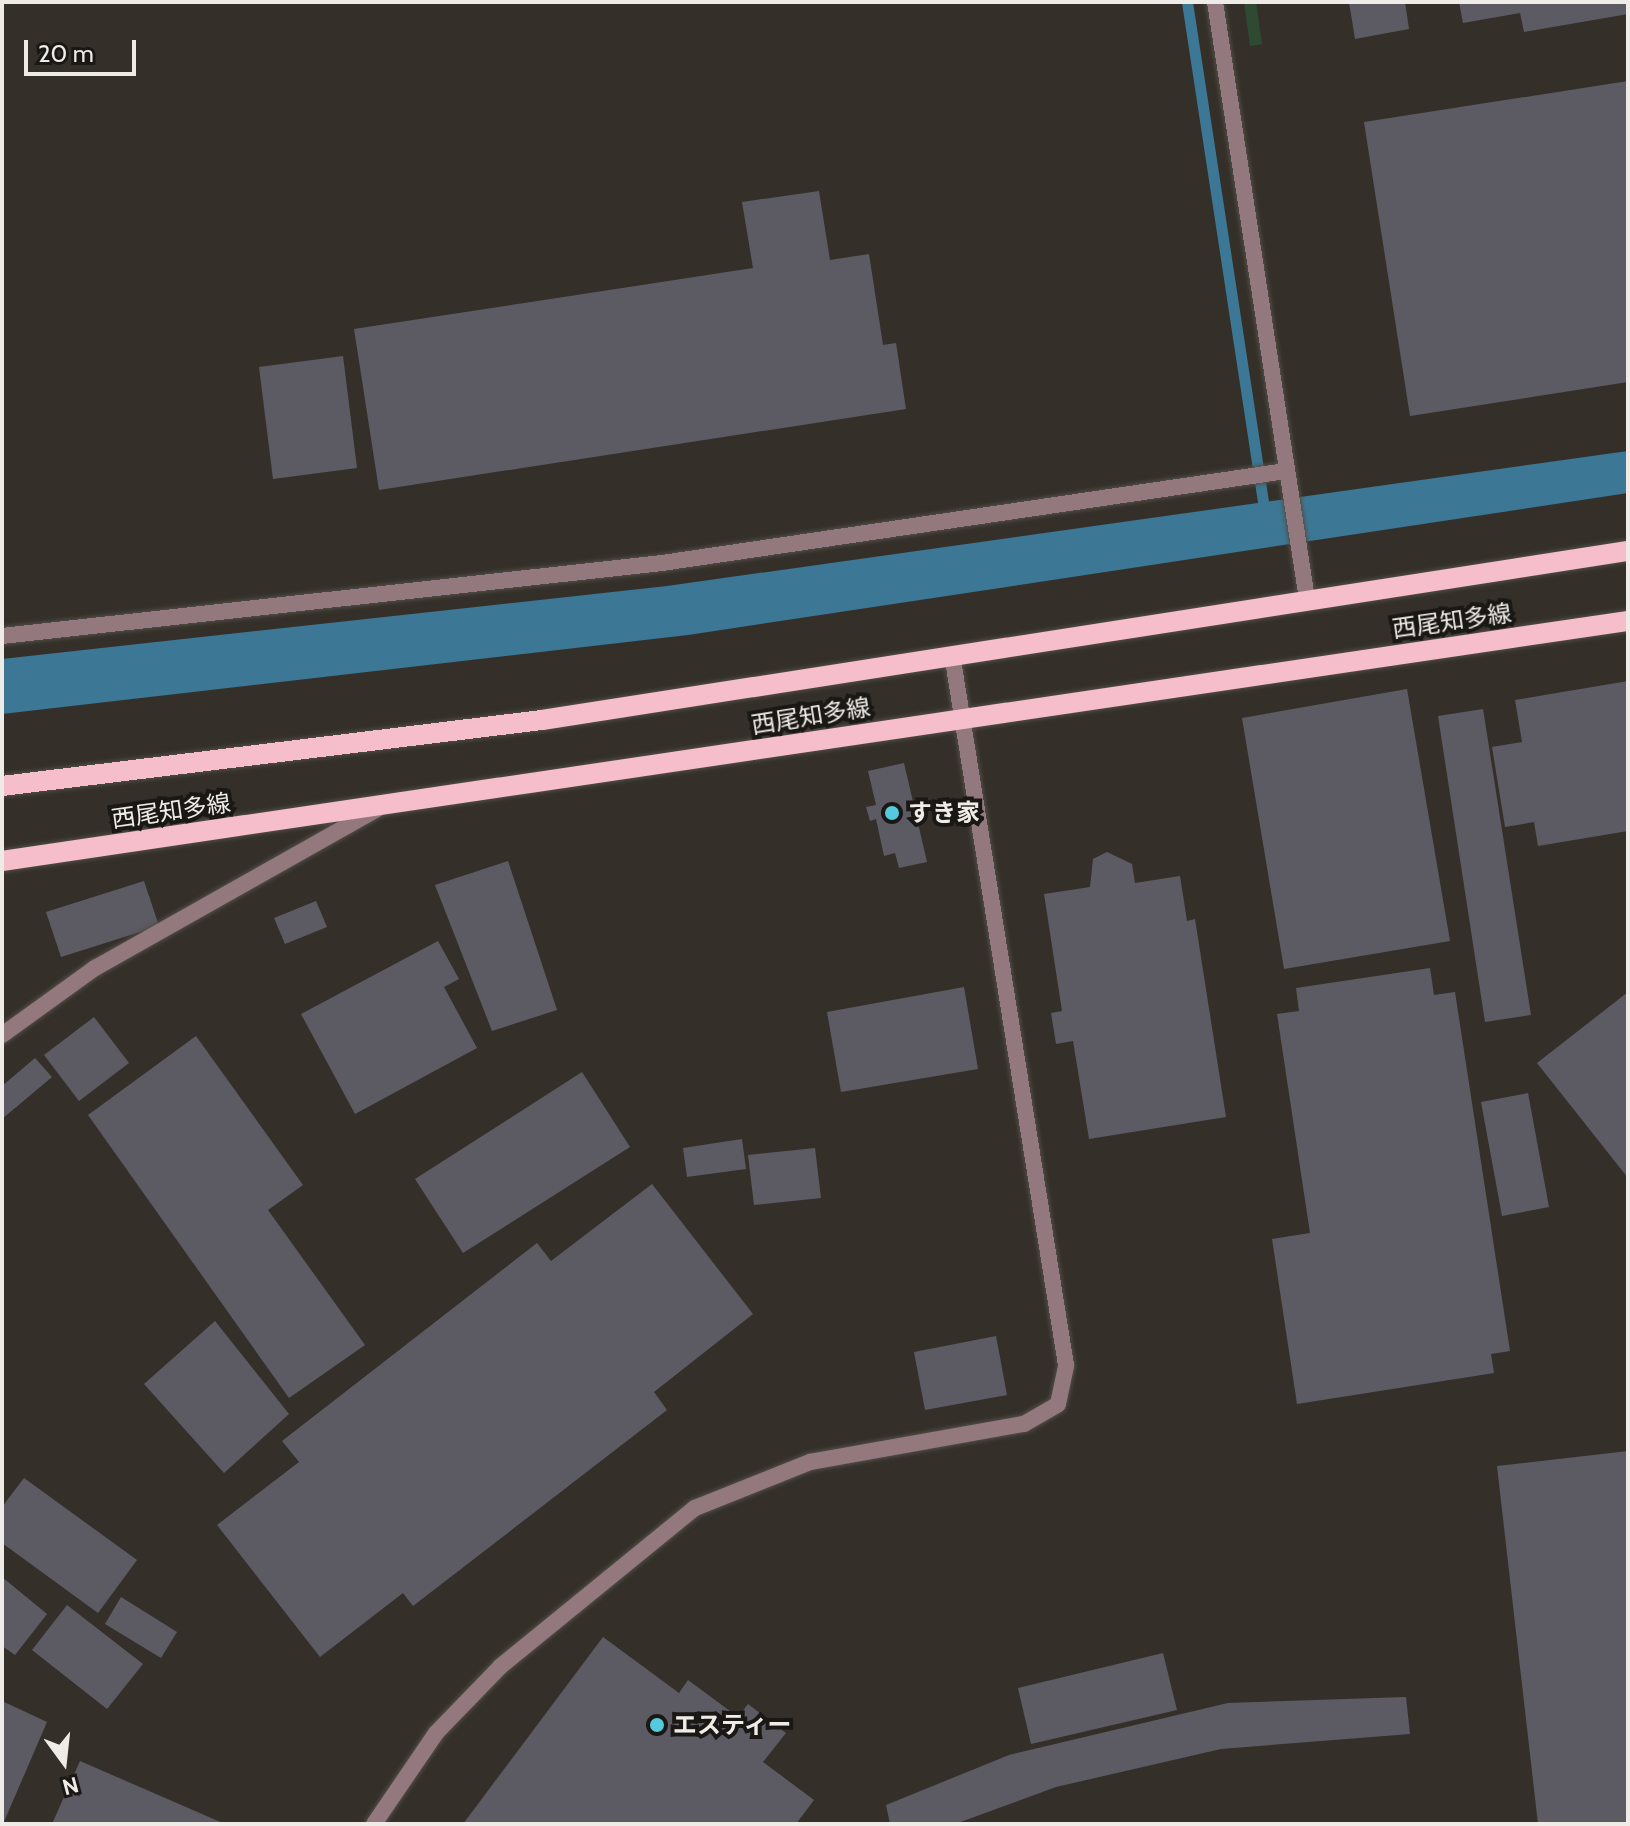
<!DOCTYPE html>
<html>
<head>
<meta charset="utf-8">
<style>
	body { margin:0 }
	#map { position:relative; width:1630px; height:1826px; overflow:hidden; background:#343029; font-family:Cabin,"Noto Sans JP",sans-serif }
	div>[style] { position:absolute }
	.green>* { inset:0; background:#2f4a32 }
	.water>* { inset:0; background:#3c7895 }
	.stream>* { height:11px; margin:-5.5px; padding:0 5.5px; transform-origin:5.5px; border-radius:5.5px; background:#3c7895 }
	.building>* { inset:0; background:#5c5b64 }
	.roads { filter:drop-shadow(0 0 2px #524e47) drop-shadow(0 0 2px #524e47) }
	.minor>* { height:16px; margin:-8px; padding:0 8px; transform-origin:8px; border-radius:8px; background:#93787e }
	.tertiary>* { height:16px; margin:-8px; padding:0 8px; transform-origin:8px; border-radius:8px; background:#93787e }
	.primary>* { height:20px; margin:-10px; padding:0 10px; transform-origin:10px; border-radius:10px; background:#f6beca }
	.dots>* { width:22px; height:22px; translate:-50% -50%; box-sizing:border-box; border:4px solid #1a1815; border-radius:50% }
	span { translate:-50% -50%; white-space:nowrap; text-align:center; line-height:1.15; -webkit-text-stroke:8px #1a1815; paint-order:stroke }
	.street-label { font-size:24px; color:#efece7 }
	.poi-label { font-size:24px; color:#efece7; font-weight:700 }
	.left { translate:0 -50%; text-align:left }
	.frame { position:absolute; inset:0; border:4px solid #efece7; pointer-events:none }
	.north { position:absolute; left:24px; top:1722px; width:80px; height:80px; -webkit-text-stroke:6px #1a1815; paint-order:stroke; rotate:165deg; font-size:22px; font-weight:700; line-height:32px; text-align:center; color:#efece7 }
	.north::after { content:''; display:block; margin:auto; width:28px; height:36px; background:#efece7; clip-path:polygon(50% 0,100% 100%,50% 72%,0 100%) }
	.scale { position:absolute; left:24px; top:40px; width:112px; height:36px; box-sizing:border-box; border:4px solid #efece7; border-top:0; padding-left:10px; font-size:24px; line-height:28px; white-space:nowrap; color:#efece7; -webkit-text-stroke:6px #1a1815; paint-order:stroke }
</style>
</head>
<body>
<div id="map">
	<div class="green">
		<i style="clip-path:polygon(1244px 2px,1256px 2px,1262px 44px,1250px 46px)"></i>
	</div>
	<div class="water">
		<i style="clip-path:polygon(1628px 451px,1628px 493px,688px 635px,2px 714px,2px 659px,667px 586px)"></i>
	</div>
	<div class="stream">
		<i style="left:1187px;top:2px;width:519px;rotate:81.35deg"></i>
	</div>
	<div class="building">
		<i style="clip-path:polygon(1349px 2px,1405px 2px,1409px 29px,1355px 39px)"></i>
		<i style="clip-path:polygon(1459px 2px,1628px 2px,1628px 14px,1524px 32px,1520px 13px,1463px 23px)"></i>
		<i style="clip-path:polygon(1628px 81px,1628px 382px,1410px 416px,1364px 122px)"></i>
		<i style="clip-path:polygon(819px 191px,830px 260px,869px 254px,883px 345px,896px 343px,906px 409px,379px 490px,354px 329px,753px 268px,742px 202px)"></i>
		<i style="clip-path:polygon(343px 356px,357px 468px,273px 479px,259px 367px)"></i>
		<i style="clip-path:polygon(1628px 681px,1628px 831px,1538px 846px,1534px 822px,1505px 827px,1492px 747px,1522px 742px,1515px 700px)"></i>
		<i style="clip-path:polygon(1407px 689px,1450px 941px,1284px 969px,1242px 718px)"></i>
		<i style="clip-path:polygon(1483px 709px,1531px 1015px,1485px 1022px,1438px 716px)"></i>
		<i style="clip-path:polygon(904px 763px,927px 862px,899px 868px,895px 853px,884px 856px,876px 819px,870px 821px,866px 807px,876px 805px,868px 771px)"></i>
		<i style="clip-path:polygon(1107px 852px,1132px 864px,1135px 883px,1180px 876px,1187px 921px,1195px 919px,1226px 1117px,1089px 1139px,1073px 1041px,1056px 1044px,1051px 1013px,1062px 1011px,1044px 894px,1090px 887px,1093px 859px)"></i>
		<i style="clip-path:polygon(508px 861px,557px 1010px,492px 1031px,435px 885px)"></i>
		<i style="clip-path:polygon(144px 881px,159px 926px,61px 957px,46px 912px)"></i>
		<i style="clip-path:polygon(316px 901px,327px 927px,285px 944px,274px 918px)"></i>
		<i style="clip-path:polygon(438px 941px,459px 979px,444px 987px,477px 1048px,355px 1114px,301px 1014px)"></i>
		<i style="clip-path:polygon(1430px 968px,1434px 995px,1455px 992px,1510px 1351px,1491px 1354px,1494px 1373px,1297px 1404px,1272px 1239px,1310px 1233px,1277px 1014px,1299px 1011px,1296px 988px)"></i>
		<i style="clip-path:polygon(964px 987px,978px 1069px,841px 1092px,827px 1012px)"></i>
		<i style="clip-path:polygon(1628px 992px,1628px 1178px,1537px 1063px)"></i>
		<i style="clip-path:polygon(94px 1017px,129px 1063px,79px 1101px,44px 1055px)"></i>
		<i style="clip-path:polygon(196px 1036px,303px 1185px,268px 1210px,365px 1345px,289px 1398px,88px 1115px)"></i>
		<i style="clip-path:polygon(35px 1058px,52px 1077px,2px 1119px,2px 1086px)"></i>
		<i style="clip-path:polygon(582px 1072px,630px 1147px,463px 1253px,415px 1179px)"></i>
		<i style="clip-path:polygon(1528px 1093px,1549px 1207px,1502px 1216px,1481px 1102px)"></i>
		<i style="clip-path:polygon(742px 1139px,746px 1169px,687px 1177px,683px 1148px)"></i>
		<i style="clip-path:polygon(815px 1148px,821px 1198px,754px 1205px,748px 1155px)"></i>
		<i style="clip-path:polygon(652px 1184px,753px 1314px,654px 1392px,667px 1410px,413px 1606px,403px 1593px,320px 1657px,217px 1525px,299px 1462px,282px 1441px,537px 1243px,551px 1261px)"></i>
		<i style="clip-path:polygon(215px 1321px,289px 1414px,224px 1473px,144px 1384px)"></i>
		<i style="clip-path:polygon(996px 1336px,1007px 1395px,925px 1410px,914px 1352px)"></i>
		<i style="clip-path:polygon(1628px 1451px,1628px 1824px,1538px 1824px,1497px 1466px)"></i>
		<i style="clip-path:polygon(24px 1478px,137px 1560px,98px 1613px,2px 1543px,2px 1507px)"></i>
		<i style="clip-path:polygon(2px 1577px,47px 1614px,15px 1655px,2px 1646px)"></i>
		<i style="clip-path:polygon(121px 1597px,177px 1632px,161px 1658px,105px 1624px)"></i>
		<i style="clip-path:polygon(67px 1605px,143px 1664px,107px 1709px,32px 1650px)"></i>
		<i style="clip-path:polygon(603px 1637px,679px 1693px,688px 1680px,738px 1717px,748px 1704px,786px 1733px,763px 1762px,814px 1800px,796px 1824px,463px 1824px)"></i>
		<i style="clip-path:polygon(1163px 1653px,1177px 1710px,1031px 1744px,1018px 1688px)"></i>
		<i style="clip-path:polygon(1406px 1697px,1410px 1734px,1221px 1749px,1056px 1787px,955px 1824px,890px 1824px,886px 1805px,1009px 1755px,1228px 1703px)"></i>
		<i style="clip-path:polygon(2px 1701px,47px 1722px,3px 1824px,2px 1824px)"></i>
		<i style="clip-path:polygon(80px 1761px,225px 1824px,52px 1824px)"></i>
	</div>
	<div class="roads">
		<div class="minor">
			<i style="left:1215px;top:2px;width:604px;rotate:81.24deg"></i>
			<i style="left:2px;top:636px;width:664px;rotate:-6.31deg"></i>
			<i style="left:662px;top:563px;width:631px;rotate:-8.39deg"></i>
		</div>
		<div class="tertiary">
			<i style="left:2px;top:1035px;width:115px;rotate:-35.8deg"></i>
			<i style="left:95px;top:968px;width:324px;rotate:-29.4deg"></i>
			<i style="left:374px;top:1824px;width:110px;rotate:-55.7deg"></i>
			<i style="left:436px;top:1733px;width:93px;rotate:-45.9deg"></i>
			<i style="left:501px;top:1666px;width:250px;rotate:-39.2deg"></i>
			<i style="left:695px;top:1508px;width:124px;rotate:-21.8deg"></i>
			<i style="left:810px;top:1462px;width:217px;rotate:-10.1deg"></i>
			<i style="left:1024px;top:1424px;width:39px;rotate:-30deg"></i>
			<i style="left:1058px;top:1404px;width:40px;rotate:-78deg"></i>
			<i style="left:1066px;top:1365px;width:714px;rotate:-99.11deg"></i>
		</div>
		<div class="primary">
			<i style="left:2px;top:786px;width:544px;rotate:-6.97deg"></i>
			<i style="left:542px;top:720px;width:1099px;rotate:-8.85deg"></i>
			<i style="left:2px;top:861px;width:1644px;rotate:-8.4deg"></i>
		</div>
	</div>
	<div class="dots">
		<i style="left:892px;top:813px;background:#55cadf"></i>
		<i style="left:657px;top:1725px;background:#55cadf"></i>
	</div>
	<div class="street-label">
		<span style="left:1452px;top:621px;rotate:-8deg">西尾知多線</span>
		<span style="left:811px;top:716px;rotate:-9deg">西尾知多線</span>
		<span style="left:171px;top:811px;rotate:-8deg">西尾知多線</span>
	</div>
	<div class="poi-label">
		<span class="left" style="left:908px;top:813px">すき家</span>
		<span class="left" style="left:673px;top:1725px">エスティー</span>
	</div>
	<div class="frame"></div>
	<div class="north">N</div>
	<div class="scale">20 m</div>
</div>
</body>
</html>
